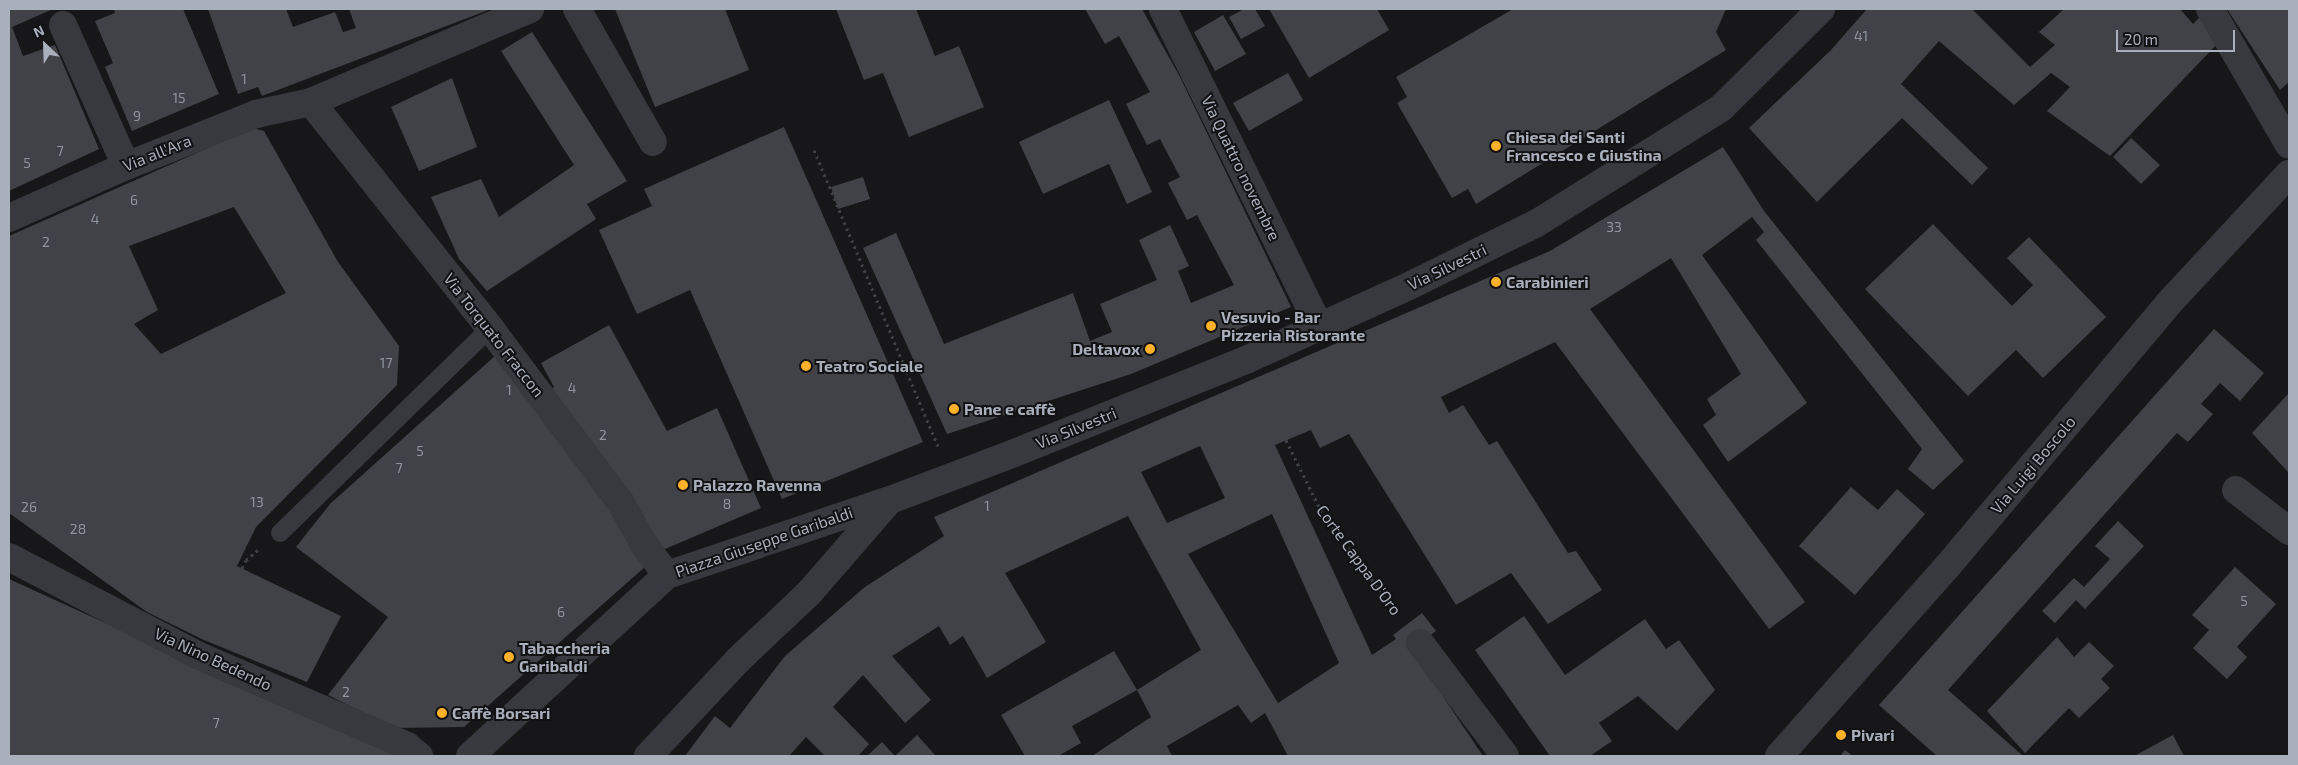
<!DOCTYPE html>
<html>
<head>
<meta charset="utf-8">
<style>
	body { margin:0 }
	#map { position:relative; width:2298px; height:765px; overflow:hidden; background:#17171a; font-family:"Exo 2",sans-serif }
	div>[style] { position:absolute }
	.building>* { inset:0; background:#414247 }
	.path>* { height:3px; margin-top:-1.5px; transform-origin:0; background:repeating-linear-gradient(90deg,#3e4146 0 2.5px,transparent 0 6.5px) }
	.lane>* { height:18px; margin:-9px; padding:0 9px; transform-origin:9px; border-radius:9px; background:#38393f }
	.street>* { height:28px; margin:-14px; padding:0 14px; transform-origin:14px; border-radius:14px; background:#38393f }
	.dots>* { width:14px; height:14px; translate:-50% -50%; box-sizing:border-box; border:2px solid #121215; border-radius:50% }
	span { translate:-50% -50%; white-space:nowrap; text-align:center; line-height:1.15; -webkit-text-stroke:4px #121215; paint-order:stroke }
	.number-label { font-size:14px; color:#8f949e }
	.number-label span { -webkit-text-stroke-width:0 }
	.poi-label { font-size:16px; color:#a9afbb; font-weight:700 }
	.left { translate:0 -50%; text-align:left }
	.right { translate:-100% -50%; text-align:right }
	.street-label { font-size:16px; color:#a9afbb }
	.frame { position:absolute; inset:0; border:10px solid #a9afbb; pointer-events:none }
	.north { position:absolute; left:20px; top:20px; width:50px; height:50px; -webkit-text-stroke:4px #121215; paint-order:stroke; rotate:336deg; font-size:14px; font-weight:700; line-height:20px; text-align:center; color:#a9afbb }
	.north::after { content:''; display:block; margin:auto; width:18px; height:22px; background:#a9afbb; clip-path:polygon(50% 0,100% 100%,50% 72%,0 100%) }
	.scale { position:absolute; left:2116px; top:30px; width:119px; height:22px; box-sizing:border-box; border:2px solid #a9afbb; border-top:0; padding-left:6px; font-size:15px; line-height:18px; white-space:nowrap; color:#a9afbb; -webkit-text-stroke:4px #121215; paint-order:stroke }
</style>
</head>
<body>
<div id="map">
	<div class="building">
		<i style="clip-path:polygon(9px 9px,53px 9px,12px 27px,23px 56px,55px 45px,99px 149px,9px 191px)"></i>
		<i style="clip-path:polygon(114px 9px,183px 9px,219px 94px,132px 131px,105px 67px,113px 63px,95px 21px,115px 13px)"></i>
		<i style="clip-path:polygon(208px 9px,286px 9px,293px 27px,335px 12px,343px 32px,356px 28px,349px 9px,491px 9px,262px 96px,258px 87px,238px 94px)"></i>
		<i style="clip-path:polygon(615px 9px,725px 9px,749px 70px,655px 107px)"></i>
		<i style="clip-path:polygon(836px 9px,916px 9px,935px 56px,959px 46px,984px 107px,909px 137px,883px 73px,864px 80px)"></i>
		<i style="clip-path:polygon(1085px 9px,1142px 9px,1180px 77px,1291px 307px,1131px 374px,947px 434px,863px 248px,896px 233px,944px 344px,1073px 293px,1090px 341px,1112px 332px,1100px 304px,1157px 280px,1139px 240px,1170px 225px,1189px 266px,1178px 271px,1191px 303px,1234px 285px,1197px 215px,1187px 220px,1168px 183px,1180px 177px,1160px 139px,1147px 145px,1126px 104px,1150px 92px,1119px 36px,1105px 44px)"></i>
		<i style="clip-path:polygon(1244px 9px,1255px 9px,1265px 26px,1241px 39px,1229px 17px)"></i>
		<i style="clip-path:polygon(1269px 9px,1377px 9px,1389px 30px,1309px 78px)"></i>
		<i style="clip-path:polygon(1513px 9px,1726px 9px,1716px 32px,1726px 50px,1476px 204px,1468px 189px,1452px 198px,1397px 103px,1407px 97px,1396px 77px)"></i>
		<i style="clip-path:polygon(1867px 9px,1972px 9px,2030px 67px,2055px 45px,2039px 32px,2064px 9px,2180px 9px,2193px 24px,2199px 18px,2219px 42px,2110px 156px,2047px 111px,2070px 87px,2051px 73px,2014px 105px,1939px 41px,1901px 84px,1988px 168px,1972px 185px,1902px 118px,1817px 202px,1749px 128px,1831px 50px)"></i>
		<i style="clip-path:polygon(2227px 9px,2289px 9px,2289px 82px,2280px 90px)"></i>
		<i style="clip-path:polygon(1223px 15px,1246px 54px,1215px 71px,1194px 32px)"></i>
		<i style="clip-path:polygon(532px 32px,627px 181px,587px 204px,596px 219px,487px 291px,459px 259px,431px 197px,481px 179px,499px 217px,574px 165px,501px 51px)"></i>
		<i style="clip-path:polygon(1288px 73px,1303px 100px,1249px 131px,1233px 103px)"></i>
		<i style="clip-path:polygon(452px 78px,477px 147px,419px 171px,391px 107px)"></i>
		<i style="clip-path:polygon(1109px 100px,1152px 192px,1127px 204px,1109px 164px,1043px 194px,1019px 142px)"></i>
		<i style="clip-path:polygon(784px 127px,923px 442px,782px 499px,690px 290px,637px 314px,599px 230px,652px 206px,644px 189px)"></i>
		<i style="clip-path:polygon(evenodd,253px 128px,264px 131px,338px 262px,399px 346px,397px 385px,256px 527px,237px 566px,341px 616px,307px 682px,204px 640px,147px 612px,9px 513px,9px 236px,253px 128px,234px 207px,286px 293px,161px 354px,134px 324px,158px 310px,129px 246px,234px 207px)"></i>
		<i style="clip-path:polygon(2131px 138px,2160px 165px,2141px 184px,2113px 157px)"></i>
		<i style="clip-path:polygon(evenodd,1723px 147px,1764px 211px,1964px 461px,1933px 490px,1908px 469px,1922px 449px,1756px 240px,1764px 232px,1752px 217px,1702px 255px,1807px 403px,1728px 462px,1703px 425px,1716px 415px,1707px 399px,1741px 374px,1671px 258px,1590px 309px,1805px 602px,1769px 629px,1555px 342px,1441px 397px,1449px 413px,1463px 405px,1489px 445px,1497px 441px,1568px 553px,1576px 551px,1602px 590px,1548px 624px,1511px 573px,1456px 605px,1349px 434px,1320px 448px,1311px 430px,1275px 445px,1372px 655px,1396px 639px,1393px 635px,1422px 613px,1436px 631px,1411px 649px,1483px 756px,1288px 756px,1265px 713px,1251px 723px,1238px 705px,1167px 746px,1172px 756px,1092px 756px,1151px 717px,1137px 690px,1072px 726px,1081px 743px,1058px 756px,1025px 756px,1001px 715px,1114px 651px,1137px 690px,1201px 650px,1128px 516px,1005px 573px,1046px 642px,987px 678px,963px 636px,950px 645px,939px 626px,892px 656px,931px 700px,905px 723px,863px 675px,833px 707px,869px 744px,858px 756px,825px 756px,806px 737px,789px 756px,685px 756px,715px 716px,730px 728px,785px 656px,865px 587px,944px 536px,934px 517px,1550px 251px,1723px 147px,1200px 446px,1225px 498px,1167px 523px,1141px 472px,1200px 446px,1723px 147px,1272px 514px,1339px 663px,1278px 703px,1188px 554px,1272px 514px)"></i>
		<i style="clip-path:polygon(863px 177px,870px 199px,838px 209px,831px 187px)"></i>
		<i style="clip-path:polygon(1933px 224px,2012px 306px,2033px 285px,2007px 258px,2029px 237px,2106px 317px,2043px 378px,2016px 350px,1968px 396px,1865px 289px)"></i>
		<i style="clip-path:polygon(609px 325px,667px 431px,717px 408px,761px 508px,658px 552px,551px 389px,554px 387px,541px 363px)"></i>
		<i style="clip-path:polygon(2214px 329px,2264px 373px,2240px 401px,2220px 383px,2201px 404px,2213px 414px,2188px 442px,2177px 433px,1948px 690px,2023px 756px,1937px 756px,1879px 705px)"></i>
		<i style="clip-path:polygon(496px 355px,618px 509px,646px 566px,464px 727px,394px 728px,328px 695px,388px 617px,296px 547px,330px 504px)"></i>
		<i style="clip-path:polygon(2289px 393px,2289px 473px,2252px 433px)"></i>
		<i style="clip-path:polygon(1851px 487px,1878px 510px,1897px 489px,1925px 514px,1855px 595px,1799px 546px)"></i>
		<i style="clip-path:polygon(2118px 521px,2144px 546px,2085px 609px,2076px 600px,2055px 623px,2042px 611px,2074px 578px,2084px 587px,2110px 559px,2095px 546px)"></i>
		<i style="clip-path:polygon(2235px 567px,2276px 604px,2237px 647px,2247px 657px,2227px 679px,2193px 648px,2209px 630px,2192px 615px)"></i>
		<i style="clip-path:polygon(9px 579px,191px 662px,403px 756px,9px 756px)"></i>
		<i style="clip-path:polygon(1524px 616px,1565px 675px,1645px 619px,1666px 649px,1679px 640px,1715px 690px,1677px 731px,1638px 696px,1599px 723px,1612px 741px,1590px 756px,1550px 756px,1475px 650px)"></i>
		<i style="clip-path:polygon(2057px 637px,2074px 657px,2089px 642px,2114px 666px,2101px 679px,2110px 688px,2079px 718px,2069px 708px,2025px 753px,1987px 711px)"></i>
		<i style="clip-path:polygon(917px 735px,936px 756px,867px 756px,882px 742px,895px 756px)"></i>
		<i style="clip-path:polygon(2173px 735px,2184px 756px,2137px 756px,2136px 755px)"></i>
		<i style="clip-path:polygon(1845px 750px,1853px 756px,1840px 756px)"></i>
	</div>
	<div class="path">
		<i style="left:814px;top:150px;width:321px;rotate:67.3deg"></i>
		<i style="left:1286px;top:440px;width:86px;rotate:63.7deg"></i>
		<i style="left:1324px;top:517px;width:123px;rotate:52.6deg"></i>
		<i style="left:242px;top:568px;width:9px;rotate:-63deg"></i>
		<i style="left:246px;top:560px;width:16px;rotate:-40deg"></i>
	</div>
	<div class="lane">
		<i style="left:280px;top:533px;width:293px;rotate:-44.3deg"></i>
	</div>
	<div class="street">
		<i style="left:577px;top:9px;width:153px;rotate:60.3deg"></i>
		<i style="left:1163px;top:9px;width:356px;rotate:63.8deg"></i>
		<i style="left:2210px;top:9px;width:157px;rotate:59.8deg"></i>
		<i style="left:63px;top:25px;width:154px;rotate:65.9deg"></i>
		<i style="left:311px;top:102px;width:288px;rotate:51.6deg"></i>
		<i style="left:490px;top:328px;width:219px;rotate:53.2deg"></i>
		<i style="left:621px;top:503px;width:49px;rotate:60.8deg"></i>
		<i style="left:645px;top:546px;width:36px;rotate:53deg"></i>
		<i style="left:9px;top:218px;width:128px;rotate:-24deg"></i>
		<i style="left:126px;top:166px;width:140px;rotate:-21.8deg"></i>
		<i style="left:256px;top:114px;width:56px;rotate:-12.3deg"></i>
		<i style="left:311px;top:102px;width:238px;rotate:-23deg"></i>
		<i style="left:2236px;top:490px;width:67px;rotate:37.7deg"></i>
		<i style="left:9px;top:557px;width:212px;rotate:27.5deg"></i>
		<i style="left:197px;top:655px;width:229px;rotate:23.4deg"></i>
		<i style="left:407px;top:746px;width:16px;rotate:40deg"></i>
		<i style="left:1420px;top:643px;width:141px;rotate:53deg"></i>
		<i style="left:470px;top:756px;width:268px;rotate:-42.6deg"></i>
		<i style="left:667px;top:575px;width:235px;rotate:-18.6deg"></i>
		<i style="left:890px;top:500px;width:130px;rotate:-20.7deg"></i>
		<i style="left:1012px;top:454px;width:254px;rotate:-21.9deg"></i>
		<i style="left:1248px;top:359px;width:181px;rotate:-24.4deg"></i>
		<i style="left:1413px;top:284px;width:138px;rotate:-26.2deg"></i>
		<i style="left:1537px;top:223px;width:217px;rotate:-32deg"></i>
		<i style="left:1721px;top:108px;width:141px;rotate:-44.7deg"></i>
		<i style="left:648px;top:756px;width:132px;rotate:-46.8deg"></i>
		<i style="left:738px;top:660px;width:98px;rotate:-43.3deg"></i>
		<i style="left:809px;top:593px;width:122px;rotate:-49deg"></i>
		<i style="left:1779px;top:756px;width:251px;rotate:-48.4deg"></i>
		<i style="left:1946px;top:568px;width:345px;rotate:-49.9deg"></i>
		<i style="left:2168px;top:304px;width:178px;rotate:-47.1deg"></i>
	</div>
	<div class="dots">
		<i style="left:1496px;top:146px;background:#ffb12a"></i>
		<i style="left:1496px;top:282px;background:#ffb12a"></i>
		<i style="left:1211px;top:326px;background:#ffb12a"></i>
		<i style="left:1150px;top:349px;background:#ffb12a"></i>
		<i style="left:806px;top:366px;background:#ffb12a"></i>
		<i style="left:954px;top:409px;background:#ffb12a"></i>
		<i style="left:683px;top:485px;background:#ffb12a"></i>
		<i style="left:509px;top:657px;background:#ffb12a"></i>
		<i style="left:442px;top:713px;background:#ffb12a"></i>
		<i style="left:1841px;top:735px;background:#ffb12a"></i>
	</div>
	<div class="number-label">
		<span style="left:1861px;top:36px">41</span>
		<span style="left:244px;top:79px">1</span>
		<span style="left:179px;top:98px">15</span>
		<span style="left:137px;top:116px">9</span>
		<span style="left:60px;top:151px">7</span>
		<span style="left:27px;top:163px">5</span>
		<span style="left:134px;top:200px">6</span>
		<span style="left:95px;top:219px">4</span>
		<span style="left:1614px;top:227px">33</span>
		<span style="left:46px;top:242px">2</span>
		<span style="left:386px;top:363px">17</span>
		<span style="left:572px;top:388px">4</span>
		<span style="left:509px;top:390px">1</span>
		<span style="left:603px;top:435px">2</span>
		<span style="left:420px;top:451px">5</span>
		<span style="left:399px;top:468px">7</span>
		<span style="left:257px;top:502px">13</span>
		<span style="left:727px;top:504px">8</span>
		<span style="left:987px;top:506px">1</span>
		<span style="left:29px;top:507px">26</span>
		<span style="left:78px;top:529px">28</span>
		<span style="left:2244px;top:601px">5</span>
		<span style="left:561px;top:612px">6</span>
		<span style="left:346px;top:692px">2</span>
		<span style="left:216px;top:723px">7</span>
	</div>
	<div class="poi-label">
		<span class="left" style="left:1506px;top:146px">Chiesa dei Santi<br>Francesco e Giustina</span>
		<span class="left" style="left:1506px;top:282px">Carabinieri</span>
		<span class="left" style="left:1221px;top:326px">Vesuvio - Bar<br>Pizzeria Ristorante</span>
		<span class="right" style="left:1140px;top:349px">Deltavox</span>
		<span class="left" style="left:816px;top:366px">Teatro Sociale</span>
		<span class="left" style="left:964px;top:409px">Pane e caffè</span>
		<span class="left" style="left:693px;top:485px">Palazzo Ravenna</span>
		<span class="left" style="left:519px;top:657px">Tabaccheria<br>Garibaldi</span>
		<span class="left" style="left:452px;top:713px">Caffè Borsari</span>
		<span class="left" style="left:1851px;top:735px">Pivari</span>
	</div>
	<div class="street-label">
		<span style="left:157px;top:153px;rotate:-22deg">Via all'Ara</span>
		<span style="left:1241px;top:168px;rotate:64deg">Via Quattro novembre</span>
		<span style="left:1447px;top:267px;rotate:-26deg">Via Silvestri</span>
		<span style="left:494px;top:335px;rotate:52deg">Via Torquato Fraccon</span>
		<span style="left:1076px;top:428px;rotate:-22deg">Via Silvestri</span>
		<span style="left:2033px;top:465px;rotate:-50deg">Via Luigi Boscolo</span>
		<span style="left:764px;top:542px;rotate:-19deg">Piazza Giuseppe Garibaldi</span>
		<span style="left:1359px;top:560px;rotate:54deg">Corte Cappa D'Oro</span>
		<span style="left:213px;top:659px;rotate:25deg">Via Nino Bedendo</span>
	</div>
	<div class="frame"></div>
	<div class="north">N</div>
	<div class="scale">20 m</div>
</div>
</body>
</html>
